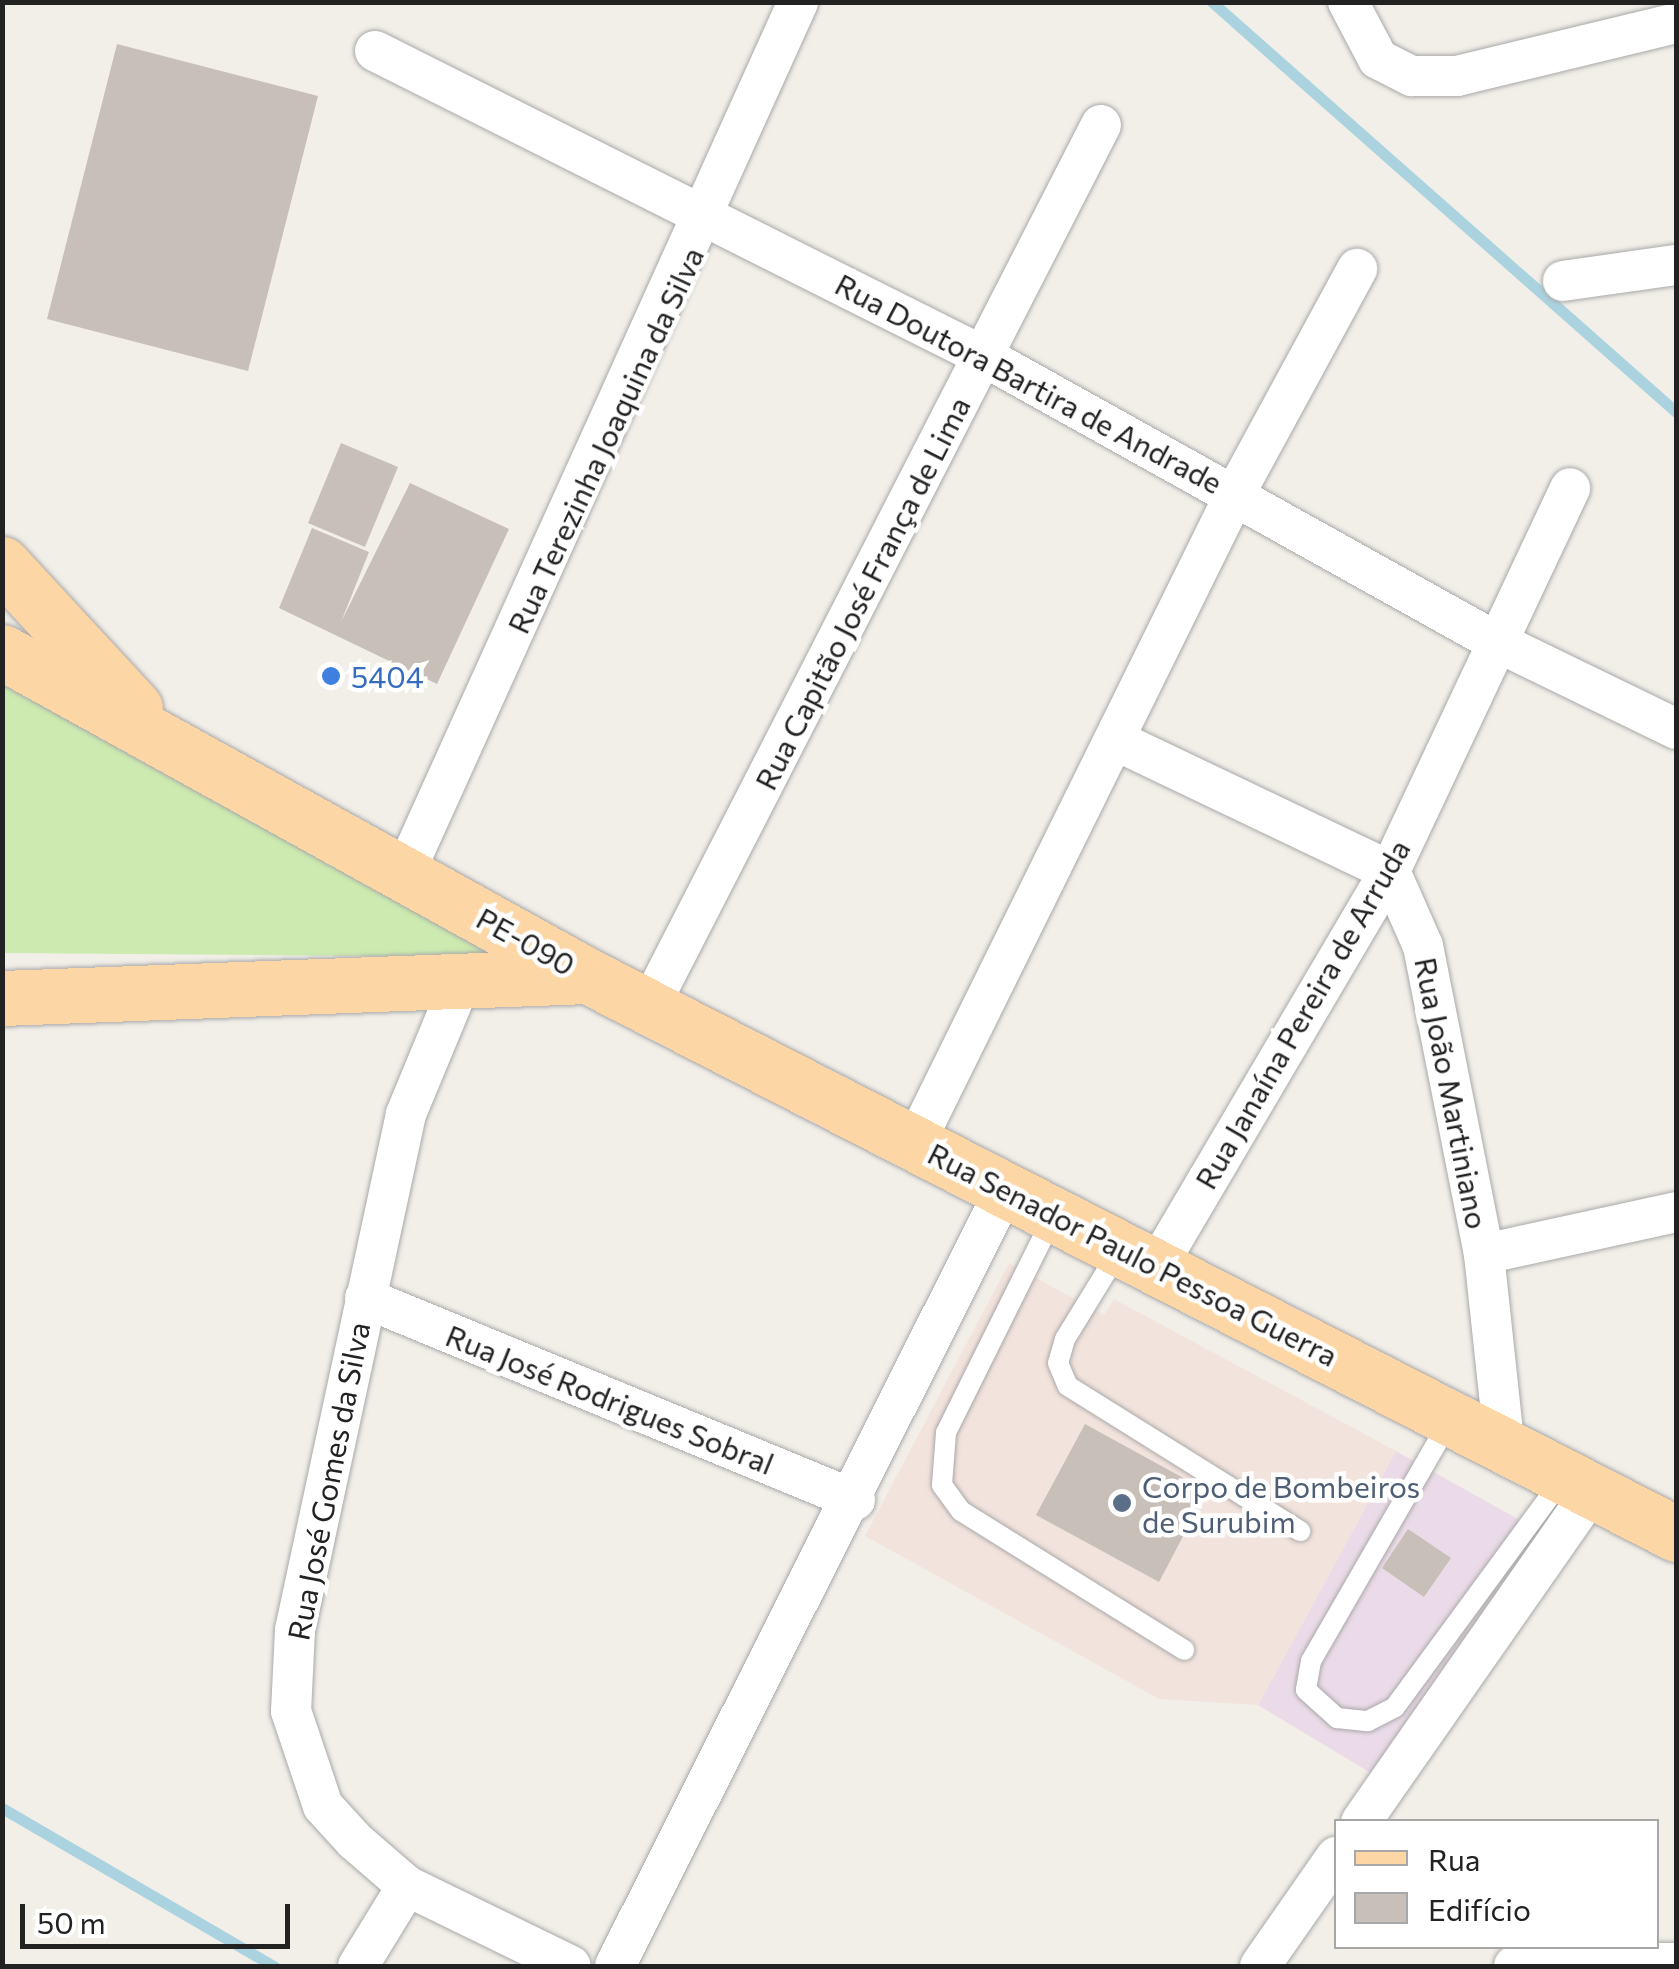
<!DOCTYPE html>
<html>
<head>
<meta charset="utf-8">
<style>
	body { margin:0 }
	#map { position:relative; width:1679px; height:1969px; overflow:hidden; background:#f2efe9; font-family:Commissioner,sans-serif }
	div>[style] { position:absolute }
	.industrial>* { inset:0; background:#ebdbe8 }
	.military>* { inset:0; background:#f3e3dd }
	.grass>* { inset:0; background:#cdebb0 }
	.stream>* { height:11px; margin:-5.5px; padding:0 5.5px; transform-origin:5.5px; border-radius:5.5px; background:#aad3df }
	.building>* { inset:0; background:#c7bfb8 }
	.roads { filter:drop-shadow(0 0 2px #a9a9a9) drop-shadow(0 0 2px #a9a9a9) }
	.service>* { height:20px; margin:-10px; padding:0 10px; transform-origin:10px; border-radius:10px; background:#fff }
	.minor>* { height:40px; margin:-20px; padding:0 20px; transform-origin:20px; border-radius:20px; background:#fff }
	.primary>* { height:55px; margin:-27.5px; padding:0 27.5px; transform-origin:27.5px; border-radius:27.5px; background:#fcd6a4 }
	.dots>* { width:28px; height:28px; translate:-50% -50%; box-sizing:border-box; border:5px solid #fff; border-radius:50% }
	span { translate:-50% -50%; white-space:nowrap; text-align:center; line-height:1.15; -webkit-text-stroke:9px #fff; paint-order:stroke }
	.street-label { font-size:30px; color:#222 }
	.shop-label { font-size:30px; color:#366cbe }
	.left { translate:0 -50%; text-align:left }
	.service-label { font-size:30px; color:#4e5e75 }
	.frame { position:absolute; inset:0; border:5px solid #222; pointer-events:none }
	.legend { position:absolute; left:1334px; top:1819px; width:325px; height:130px; box-sizing:border-box; background:#fff; border:2px solid #a7a7a7; margin:0; padding:12px 18px; list-style:none; font-size:30px; color:#222 }
	.legend li { display:flex; align-items:center; gap:20px; height:50px }
	.legend b { width:50px; border:2px solid #a7a7a7 }
	.scale { position:absolute; left:20px; top:1904px; width:270px; height:45px; box-sizing:border-box; border:5px solid #222; border-top:0; padding-left:12px; font-size:30px; line-height:35px; white-space:nowrap; color:#222; -webkit-text-stroke:8px #fff; paint-order:stroke }
</style>
</head>
<body>
<div id="map">
	<div class="industrial">
		<i style="clip-path:polygon(1396px 1451px,1550px 1537px,1379px 1778px,1258px 1705px)"></i>
	</div>
	<div class="military">
		<i style="clip-path:polygon(1009px 1263px,1104px 1315px,1114px 1299px,1396px 1451px,1258px 1705px,1159px 1699px,865px 1536px)"></i>
	</div>
	<div class="grass">
		<i style="clip-path:polygon(3px 673px,490px 944px,485px 957px,3px 953px)"></i>
	</div>
	<div class="stream">
		<i style="left:1212px;top:2px;width:619px;rotate:41.46deg"></i>
		<i style="left:2px;top:1808px;width:315px;rotate:30.2deg"></i>
	</div>
	<div class="building">
		<i style="clip-path:polygon(117px 44px,318px 96px,248px 371px,47px 319px)"></i>
		<i style="clip-path:polygon(341px 443px,398px 467px,365px 547px,308px 523px)"></i>
		<i style="clip-path:polygon(410px 483px,509px 529px,437px 684px,279px 608px,312px 528px,369px 552px,341px 622px)"></i>
		<i style="clip-path:polygon(1085px 1424px,1207px 1491px,1159px 1582px,1036px 1515px)"></i>
		<i style="clip-path:polygon(1408px 1529px,1451px 1558px,1424px 1597px,1382px 1568px)"></i>
	</div>
	<div class="roads">
		<div class="service">
			<i style="left:1053px;top:1217px;width:241px;rotate:116.4deg"></i>
			<i style="left:946px;top:1433px;width:52px;rotate:94.4deg"></i>
			<i style="left:942px;top:1485px;width:32px;rotate:54deg"></i>
			<i style="left:961px;top:1511px;width:263px;rotate:31.9deg"></i>
			<i style="left:1119px;top:1251px;width:103px;rotate:121.5deg"></i>
			<i style="left:1065px;top:1339px;width:25px;rotate:106deg"></i>
			<i style="left:1058px;top:1363px;width:25px;rotate:67deg"></i>
			<i style="left:1068px;top:1386px;width:274px;rotate:32deg"></i>
			<i style="left:1449px;top:1422px;width:276px;rotate:120deg"></i>
			<i style="left:1311px;top:1661px;width:29px;rotate:100deg"></i>
			<i style="left:1306px;top:1690px;width:42px;rotate:42.1deg"></i>
			<i style="left:1337px;top:1718px;width:31px;rotate:6deg"></i>
			<i style="left:1368px;top:1721px;width:30px;rotate:-27deg"></i>
			<i style="left:1395px;top:1707px;width:285px;rotate:-53.7deg"></i>
		</div>
		<div class="minor">
			<i style="left:1348px;top:2px;width:64px;rotate:62.2deg"></i>
			<i style="left:1378px;top:59px;width:38px;rotate:27deg"></i>
			<i style="left:1412px;top:76px;width:45px"></i>
			<i style="left:1457px;top:76px;width:225px;rotate:-13.6deg"></i>
			<i style="left:375px;top:51px;width:680px;rotate:26.64deg"></i>
			<i style="left:983px;top:356px;width:582px;rotate:29.12deg"></i>
			<i style="left:1491px;top:639px;width:206px;rotate:25.9deg"></i>
			<i style="left:1563px;top:281px;width:114px;rotate:-8.1deg"></i>
			<i style="left:1117px;top:741px;width:302px;rotate:25.5deg"></i>
			<i style="left:1390px;top:871px;width:82px;rotate:66.3deg"></i>
			<i style="left:1423px;top:946px;width:314px;rotate:78.8deg"></i>
			<i style="left:1484px;top:1254px;width:189px;rotate:83.9deg"></i>
			<i style="left:404px;top:874px;width:957px;rotate:-65.68deg"></i>
			<i style="left:459px;top:986px;width:139px;rotate:112.5deg"></i>
			<i style="left:406px;top:1114px;width:528px;rotate:102.14deg"></i>
			<i style="left:295px;top:1630px;width:81px;rotate:92.8deg"></i>
			<i style="left:291px;top:1711px;width:100px;rotate:71.4deg"></i>
			<i style="left:323px;top:1806px;width:47px;rotate:47.6deg"></i>
			<i style="left:355px;top:1841px;width:69px;rotate:40.9deg"></i>
			<i style="left:407px;top:1886px;width:182px;rotate:26deg"></i>
			<i style="left:649px;top:1007px;width:991px;rotate:-62.87deg"></i>
			<i style="left:915px;top:1143px;width:726px;rotate:-63.75deg"></i>
			<i style="left:1236px;top:492px;width:254px;rotate:-61.5deg"></i>
			<i style="left:1484px;top:1254px;width:197px;rotate:-12.3deg"></i>
			<i style="left:1157px;top:1266px;width:459px;rotate:-59.5deg"></i>
			<i style="left:1390px;top:871px;width:423px;rotate:-64.8deg"></i>
			<i style="left:365px;top:1298px;width:530px;rotate:22.4deg"></i>
			<i style="left:1361px;top:1822px;width:405px;rotate:-55.1deg"></i>
			<i style="left:358px;top:1966px;width:94px;rotate:-58.5deg"></i>
			<i style="left:615px;top:1966px;width:868px;rotate:-63.32deg"></i>
			<i style="left:1260px;top:1966px;width:133px;rotate:-55.1deg"></i>
			<i style="left:1514px;top:1966px;width:162px;rotate:-1.1deg"></i>
		</div>
		<div class="primary">
			<i style="left:2px;top:564px;width:196px;rotate:47.3deg"></i>
			<i style="left:2px;top:652px;width:670px;rotate:28.94deg"></i>
			<i style="left:588px;top:976px;width:1223px;rotate:27.15deg"></i>
			<i style="left:2px;top:998px;width:586px;rotate:-2.15deg"></i>
		</div>
	</div>
	<div class="dots">
		<i style="left:331px;top:676px;background:#3f7fe0"></i>
		<i style="left:1122px;top:1503px;background:#5c6f8a"></i>
	</div>
	<div class="street-label">
		<span style="left:1029px;top:383px;rotate:28deg">Rua Doutora Bartira de Andrade</span>
		<span style="left:605px;top:440px;rotate:-65deg">Rua Terezinha Joaquina da Silva</span>
		<span style="left:862px;top:593px;rotate:-63deg">Rua Capitão José França de Lima</span>
		<span style="left:526px;top:941px;rotate:29deg">PE-090</span>
		<span style="left:1302px;top:1014px;rotate:-60deg">Rua Janaína Pereira de Arruda</span>
		<span style="left:1452px;top:1093px;rotate:79deg">Rua João Martiniano</span>
		<span style="left:1133px;top:1254px;rotate:27deg">Rua Senador Paulo Pessoa Guerra</span>
		<span style="left:610px;top:1399px;rotate:22deg">Rua José Rodrigues Sobral</span>
		<span style="left:328px;top:1481px;rotate:-79deg">Rua José Gomes da Silva</span>
	</div>
	<div class="shop-label">
		<span class="left" style="left:351px;top:676px">5404</span>
	</div>
	<div class="service-label">
		<span class="left" style="left:1142px;top:1503px">Corpo de Bombeiros<br>de Surubim</span>
	</div>
	<div class="frame"></div>
	<ul class="legend">
	<li><b style="height:12px;background:#fcd6a4"></b>Rua</li>
	<li><b style="height:28px;background:#c7bfb8"></b>Edifício</li>
	</ul>
	<div class="scale">50 m</div>
</div>
</body>
</html>
